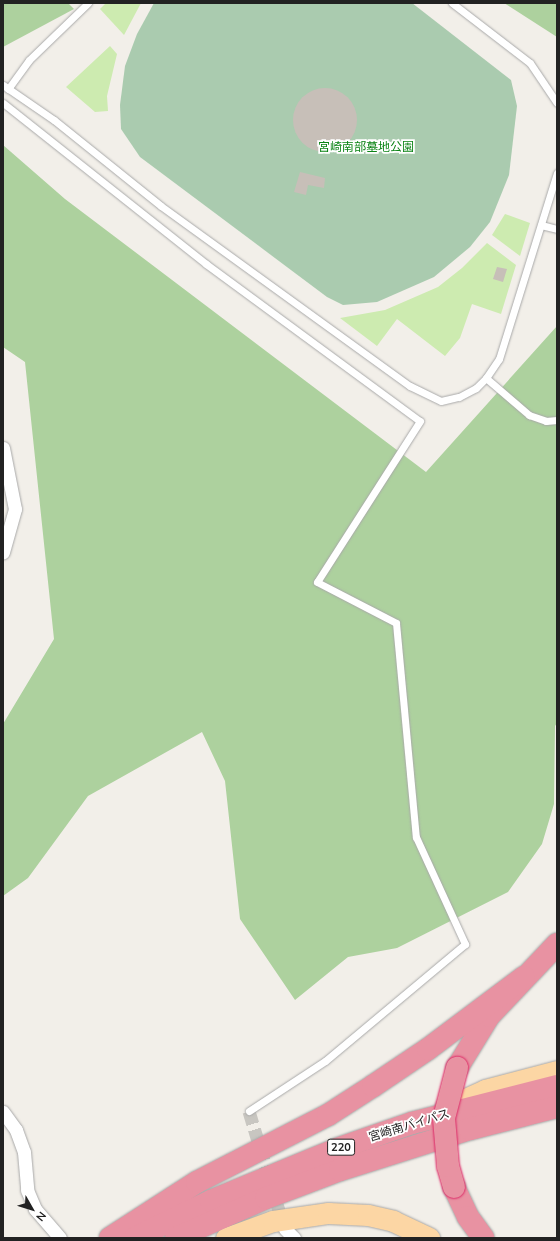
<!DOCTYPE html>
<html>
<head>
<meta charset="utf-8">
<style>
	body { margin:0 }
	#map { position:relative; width:560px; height:1241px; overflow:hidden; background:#f2efe9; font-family:Mulish,"Noto Sans JP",sans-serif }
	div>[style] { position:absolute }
	.grass>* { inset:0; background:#cdebb0 }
	.forest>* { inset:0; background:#add19e }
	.cemetery>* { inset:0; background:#aacbaf }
	.building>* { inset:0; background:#c7bfb8 }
	.round { border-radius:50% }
	.street-tunnel>* { height:13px; margin-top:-6.5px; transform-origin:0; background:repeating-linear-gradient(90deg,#c8c6c1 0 13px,transparent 0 19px) }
	.roads { filter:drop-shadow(0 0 1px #a9a9a9) drop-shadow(0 0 1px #a9a9a9) }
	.lane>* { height:7px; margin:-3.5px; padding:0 3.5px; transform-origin:3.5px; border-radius:3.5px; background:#fff }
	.street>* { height:13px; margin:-6.5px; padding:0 6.5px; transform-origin:6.5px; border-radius:6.5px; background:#fff }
	.primary>* { height:21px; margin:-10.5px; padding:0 10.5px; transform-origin:10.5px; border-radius:10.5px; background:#fcd6a4 }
	.highway>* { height:22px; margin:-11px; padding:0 11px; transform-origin:11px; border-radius:11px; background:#e892a2 }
	.bridges { filter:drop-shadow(0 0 1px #dc2a67) drop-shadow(0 0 1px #dc2a67) }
	.highway-bridge>* { height:22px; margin:-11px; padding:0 11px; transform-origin:11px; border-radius:11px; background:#e892a2 }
	span { translate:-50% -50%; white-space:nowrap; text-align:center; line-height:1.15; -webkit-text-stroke:3.5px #fff; paint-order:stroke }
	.shield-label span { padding:1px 3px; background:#fff; border:1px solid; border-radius:3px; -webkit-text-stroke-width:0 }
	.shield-label { font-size:11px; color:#222; font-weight:700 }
	.park-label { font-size:12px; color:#0c8416 }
	.street-label { font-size:12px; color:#222 }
	.frame { position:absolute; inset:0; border:4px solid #222; pointer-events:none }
	.north { position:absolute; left:12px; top:1189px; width:40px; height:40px; -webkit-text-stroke:3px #fff; paint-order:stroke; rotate:129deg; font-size:11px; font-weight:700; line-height:16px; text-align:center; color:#222 }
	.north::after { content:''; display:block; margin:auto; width:14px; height:18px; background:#222; clip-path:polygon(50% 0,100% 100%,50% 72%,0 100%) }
</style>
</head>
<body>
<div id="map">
	<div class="grass">
		<i style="clip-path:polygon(106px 3px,141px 3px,124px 35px,100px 9px)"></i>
		<i style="clip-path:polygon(110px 46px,117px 54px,107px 96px,108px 111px,95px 112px,66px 87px)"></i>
		<i style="clip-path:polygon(505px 214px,530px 223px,520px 256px,492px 235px)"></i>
		<i style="clip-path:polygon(487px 243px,516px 265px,501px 314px,472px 304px,460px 338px,445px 356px,397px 319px,377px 346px,340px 318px,385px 310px,438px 287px,462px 268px)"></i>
	</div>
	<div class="forest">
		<i style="clip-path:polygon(3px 3px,68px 3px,74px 9px,3px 47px)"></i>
		<i style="clip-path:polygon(504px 3px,557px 3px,557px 37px)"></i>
		<i style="clip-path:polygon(3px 145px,65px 199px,426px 472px,557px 326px,557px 723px,555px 726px,554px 804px,542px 844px,508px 892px,397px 948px,348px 957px,295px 1000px,240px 919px,225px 781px,202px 732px,88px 796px,28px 878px,3px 896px,3px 724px,54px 639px,25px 362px,3px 347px)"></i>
	</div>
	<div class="cemetery">
		<i style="clip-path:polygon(154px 3px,412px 3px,511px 80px,517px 106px,509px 175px,490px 222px,470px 247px,434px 277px,377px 302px,343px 305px,327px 297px,140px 157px,121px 129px,120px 105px,125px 66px,137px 34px)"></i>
	</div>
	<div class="building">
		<i class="round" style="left:293px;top:88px;width:64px;height:64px"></i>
		<i style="clip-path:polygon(300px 172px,325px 178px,324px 188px,308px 185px,306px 195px,294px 192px)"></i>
		<i style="clip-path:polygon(497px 267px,507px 269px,503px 282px,493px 279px)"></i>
	</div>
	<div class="street-tunnel">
		<i style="left:249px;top:1111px;width:121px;rotate:73.2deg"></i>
	</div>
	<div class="roads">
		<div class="lane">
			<i style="left:452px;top:3px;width:98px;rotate:37.6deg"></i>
			<i style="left:530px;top:63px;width:48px;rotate:56deg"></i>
			<i style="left:3px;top:85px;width:62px;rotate:34.5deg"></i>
			<i style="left:54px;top:120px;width:137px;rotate:38.8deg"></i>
			<i style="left:161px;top:206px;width:307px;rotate:35.9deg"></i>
			<i style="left:410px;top:386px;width:34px;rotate:26deg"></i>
			<i style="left:441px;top:401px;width:18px;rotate:-13deg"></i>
			<i style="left:459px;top:397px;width:19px;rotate:-28deg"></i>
			<i style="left:476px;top:388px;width:14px;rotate:-45deg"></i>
			<i style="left:486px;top:378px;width:23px;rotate:-56deg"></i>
			<i style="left:499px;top:359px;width:195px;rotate:-72.7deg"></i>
			<i style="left:8px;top:89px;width:36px;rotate:-54deg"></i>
			<i style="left:29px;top:60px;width:82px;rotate:-44deg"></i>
			<i style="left:3px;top:103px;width:259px;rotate:38.4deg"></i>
			<i style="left:206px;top:264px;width:265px;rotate:36.3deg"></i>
			<i style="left:420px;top:421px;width:191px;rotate:122.6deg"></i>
			<i style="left:317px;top:582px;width:89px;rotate:27.4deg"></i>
			<i style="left:396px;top:623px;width:215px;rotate:84.7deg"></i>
			<i style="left:416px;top:837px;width:118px;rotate:65.4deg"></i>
			<i style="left:465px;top:944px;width:182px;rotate:140.1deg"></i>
			<i style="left:325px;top:1061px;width:91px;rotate:146.7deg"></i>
			<i style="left:541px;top:225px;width:16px;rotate:14deg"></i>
			<i style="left:486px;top:378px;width:57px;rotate:40.7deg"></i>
			<i style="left:529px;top:415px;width:18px;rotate:19deg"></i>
			<i style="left:546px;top:421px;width:11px;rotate:-5deg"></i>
		</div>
		<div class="street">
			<i style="left:3px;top:448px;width:62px;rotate:78.9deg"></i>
			<i style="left:15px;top:509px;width:45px;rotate:105.6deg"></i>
			<i style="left:3px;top:1112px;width:22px;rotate:54deg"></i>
			<i style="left:16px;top:1130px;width:23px;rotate:70deg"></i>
			<i style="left:24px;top:1152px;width:38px;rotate:85deg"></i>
			<i style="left:27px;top:1190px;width:21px;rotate:67deg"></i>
			<i style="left:35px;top:1209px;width:38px;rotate:49deg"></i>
			<i style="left:285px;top:1229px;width:13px;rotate:45deg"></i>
		</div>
		<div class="primary">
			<i style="left:445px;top:1108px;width:44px;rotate:-24.2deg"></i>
			<i style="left:485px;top:1090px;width:74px;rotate:-14.8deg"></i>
			<i style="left:226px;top:1238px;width:50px;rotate:-19.9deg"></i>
			<i style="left:273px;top:1221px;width:56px;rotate:-8.3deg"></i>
			<i style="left:328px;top:1213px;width:40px;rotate:2.9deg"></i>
			<i style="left:368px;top:1215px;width:26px;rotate:13deg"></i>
			<i style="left:393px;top:1221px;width:40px;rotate:25deg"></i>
		</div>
		<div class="highway">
			<i style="left:457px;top:1068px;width:61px;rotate:-58.4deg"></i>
			<i style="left:489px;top:1016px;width:99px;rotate:-46.6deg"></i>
			<i style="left:454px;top:1187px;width:33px;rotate:65deg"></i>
			<i style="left:468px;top:1217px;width:26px;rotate:54deg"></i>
			<i style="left:110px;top:1238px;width:103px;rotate:-32.8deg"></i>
			<i style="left:197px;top:1182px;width:147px;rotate:-27.1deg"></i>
			<i style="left:328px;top:1115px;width:54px;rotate:-32.8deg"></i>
			<i style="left:373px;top:1086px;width:66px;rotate:-33.9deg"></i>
			<i style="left:428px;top:1049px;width:120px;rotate:-36.9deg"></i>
			<i style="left:135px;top:1238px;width:85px;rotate:-26deg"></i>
			<i style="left:211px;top:1201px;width:136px;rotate:-22.4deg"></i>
			<i style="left:337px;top:1149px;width:79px;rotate:-19.1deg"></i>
			<i style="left:412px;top:1123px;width:150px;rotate:-14.3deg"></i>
			<i style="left:176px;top:1238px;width:98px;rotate:-24deg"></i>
			<i style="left:266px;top:1198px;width:79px;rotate:-20.7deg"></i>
			<i style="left:340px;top:1170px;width:136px;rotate:-17.5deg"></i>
			<i style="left:470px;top:1129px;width:90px;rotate:-14.2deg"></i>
		</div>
	</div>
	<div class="bridges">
		<div class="highway-bridge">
			<i style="left:454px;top:1187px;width:22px;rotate:-106deg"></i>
			<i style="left:448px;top:1166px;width:48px;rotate:-94.8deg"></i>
			<i style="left:444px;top:1118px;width:52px;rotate:-75.4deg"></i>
		</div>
	</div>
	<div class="shield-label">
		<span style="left:341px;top:1147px">220</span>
	</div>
	<div class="park-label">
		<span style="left:366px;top:147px">宮崎南部墓地公園</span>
	</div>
	<div class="street-label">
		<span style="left:409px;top:1125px;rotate:-17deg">宮崎南バイパス</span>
	</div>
	<div class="frame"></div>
	<div class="north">N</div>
</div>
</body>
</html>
